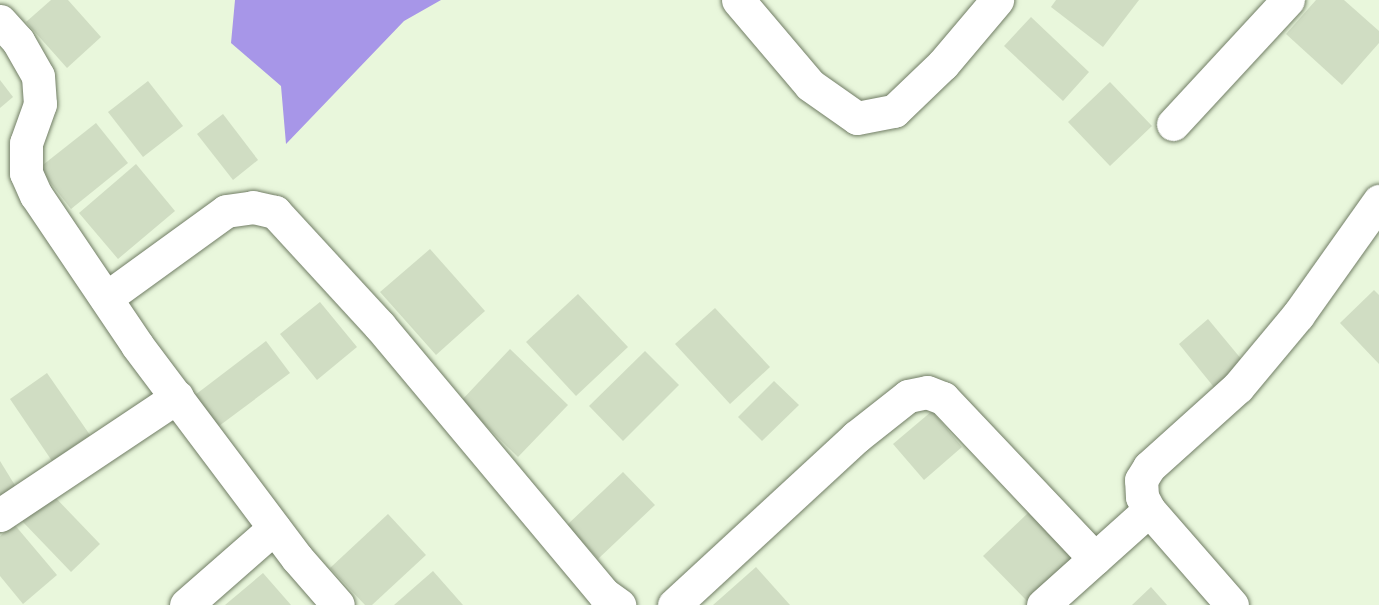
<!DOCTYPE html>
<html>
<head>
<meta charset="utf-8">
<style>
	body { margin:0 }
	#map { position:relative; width:1379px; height:605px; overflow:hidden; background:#e9f7dc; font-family:"Nunito Sans",sans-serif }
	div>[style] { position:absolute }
	.water>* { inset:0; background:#a796e8 }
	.building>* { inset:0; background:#d0ddc3 }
	.roads { filter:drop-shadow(0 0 2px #717d65) drop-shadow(0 0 2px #717d65) }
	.minor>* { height:33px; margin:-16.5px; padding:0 16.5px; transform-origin:16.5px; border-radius:16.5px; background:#fff }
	span { translate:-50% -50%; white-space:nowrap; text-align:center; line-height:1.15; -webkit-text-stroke:4.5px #fff; paint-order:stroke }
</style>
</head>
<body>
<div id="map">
	<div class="water">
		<i style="clip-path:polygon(235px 0,441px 0,404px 21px,286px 144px,281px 86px,231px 43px)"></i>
	</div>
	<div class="building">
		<i style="clip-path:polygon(51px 0,68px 0,101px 37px,67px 68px,26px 22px)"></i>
		<i style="clip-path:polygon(1056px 0,1139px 0,1103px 47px,1051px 7px)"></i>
		<i style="clip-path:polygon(1316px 0,1344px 0,1379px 31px,1379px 43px,1342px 85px,1286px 34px)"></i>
		<i style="clip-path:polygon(1031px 17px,1089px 72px,1063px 101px,1004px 46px)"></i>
		<i style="clip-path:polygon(0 80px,13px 97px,0 108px)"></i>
		<i style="clip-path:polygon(148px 81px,183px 126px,143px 157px,108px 112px)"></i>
		<i style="clip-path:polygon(1110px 82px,1152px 126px,1110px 166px,1068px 122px)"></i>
		<i style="clip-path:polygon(223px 114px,258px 160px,233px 180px,197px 134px)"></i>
		<i style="clip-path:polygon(96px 123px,128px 163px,71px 209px,39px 168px)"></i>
		<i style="clip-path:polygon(136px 164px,175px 211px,118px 259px,79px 213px)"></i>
		<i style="clip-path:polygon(430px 249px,485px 311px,436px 355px,380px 292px)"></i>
		<i style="clip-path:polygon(1374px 290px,1379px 295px,1379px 364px,1340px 323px)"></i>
		<i style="clip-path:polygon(578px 294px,628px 347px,576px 396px,526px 342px)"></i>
		<i style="clip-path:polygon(320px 302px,357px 347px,317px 380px,280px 334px)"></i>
		<i style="clip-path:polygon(715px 308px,770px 367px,730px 404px,675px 344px)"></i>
		<i style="clip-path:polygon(1208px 319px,1247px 366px,1217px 391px,1179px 344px)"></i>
		<i style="clip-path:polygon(266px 341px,290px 373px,219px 426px,195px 395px)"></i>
		<i style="clip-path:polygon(510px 349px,568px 405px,518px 457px,461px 401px)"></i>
		<i style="clip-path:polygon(645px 351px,679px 385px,623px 441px,589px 406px)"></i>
		<i style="clip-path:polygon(47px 373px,90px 435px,52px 461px,10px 399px)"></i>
		<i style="clip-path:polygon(774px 381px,799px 405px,762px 441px,738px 417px)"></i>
		<i style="clip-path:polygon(932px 411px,962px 447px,924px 480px,893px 444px)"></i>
		<i style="clip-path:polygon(0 461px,16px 487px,0 497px)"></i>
		<i style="clip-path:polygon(623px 472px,655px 505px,598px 559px,567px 525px)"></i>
		<i style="clip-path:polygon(51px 493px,100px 544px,71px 572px,22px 521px)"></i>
		<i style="clip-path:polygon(1029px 512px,1075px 560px,1030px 604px,983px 556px)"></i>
		<i style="clip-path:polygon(388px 514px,426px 555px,372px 605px,365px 605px,330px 568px)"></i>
		<i style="clip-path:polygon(14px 524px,57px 575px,23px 604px,0 576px,0 536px)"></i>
		<i style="clip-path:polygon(756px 567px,790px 605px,713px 605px)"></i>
		<i style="clip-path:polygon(433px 571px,463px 605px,394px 605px)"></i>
		<i style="clip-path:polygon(263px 573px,291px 605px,225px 605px)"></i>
		<i style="clip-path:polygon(1151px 587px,1167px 605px,1132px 605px)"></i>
	</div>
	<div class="roads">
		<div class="minor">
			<i style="left:738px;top:0;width:111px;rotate:49.7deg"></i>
			<i style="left:810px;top:85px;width:57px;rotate:35.1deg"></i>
			<i style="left:857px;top:118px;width:38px;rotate:-11deg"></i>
			<i style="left:894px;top:111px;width:68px;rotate:-43.8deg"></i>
			<i style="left:943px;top:64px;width:84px;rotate:-49.8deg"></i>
			<i style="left:0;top:21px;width:27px;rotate:48deg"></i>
			<i style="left:18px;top:41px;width:40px;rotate:60.3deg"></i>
			<i style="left:38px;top:76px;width:28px;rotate:86deg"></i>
			<i style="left:40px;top:104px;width:41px;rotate:109.7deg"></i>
			<i style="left:26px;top:143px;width:30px;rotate:90deg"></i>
			<i style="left:26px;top:173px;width:24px;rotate:66deg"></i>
			<i style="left:36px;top:195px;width:181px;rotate:56deg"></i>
			<i style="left:137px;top:345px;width:266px;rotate:53.1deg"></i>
			<i style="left:297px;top:558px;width:62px;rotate:48.9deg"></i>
			<i style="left:1173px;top:124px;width:169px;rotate:-47.2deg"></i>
			<i style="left:106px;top:298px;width:148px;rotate:-35.9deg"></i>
			<i style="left:226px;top:211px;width:27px;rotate:-8deg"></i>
			<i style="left:253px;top:207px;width:23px;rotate:13deg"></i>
			<i style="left:275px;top:212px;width:154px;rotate:47.4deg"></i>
			<i style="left:379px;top:325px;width:351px;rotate:50.1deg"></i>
			<i style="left:604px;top:594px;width:19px;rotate:36deg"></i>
			<i style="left:0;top:515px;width:213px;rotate:-33.7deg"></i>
			<i style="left:186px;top:605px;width:117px;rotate:-41.2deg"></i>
			<i style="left:674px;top:605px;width:248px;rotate:-42.7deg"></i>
			<i style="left:856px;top:437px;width:66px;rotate:-38.3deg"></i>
			<i style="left:908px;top:396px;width:19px;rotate:-12deg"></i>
			<i style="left:927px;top:392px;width:17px;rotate:21deg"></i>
			<i style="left:943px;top:398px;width:221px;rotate:46.6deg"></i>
			<i style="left:1043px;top:605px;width:142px;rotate:-41.9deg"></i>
			<i style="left:1232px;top:605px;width:126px;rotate:-131.1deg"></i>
			<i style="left:1149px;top:510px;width:15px;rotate:-118deg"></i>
			<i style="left:1142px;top:497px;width:17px;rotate:-93deg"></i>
			<i style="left:1141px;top:480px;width:15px;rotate:-58deg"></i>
			<i style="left:1149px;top:467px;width:120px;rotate:-42deg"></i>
			<i style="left:1238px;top:387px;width:94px;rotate:-50.2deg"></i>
			<i style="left:1298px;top:315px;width:140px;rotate:-54.6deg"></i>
		</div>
	</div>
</div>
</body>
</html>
